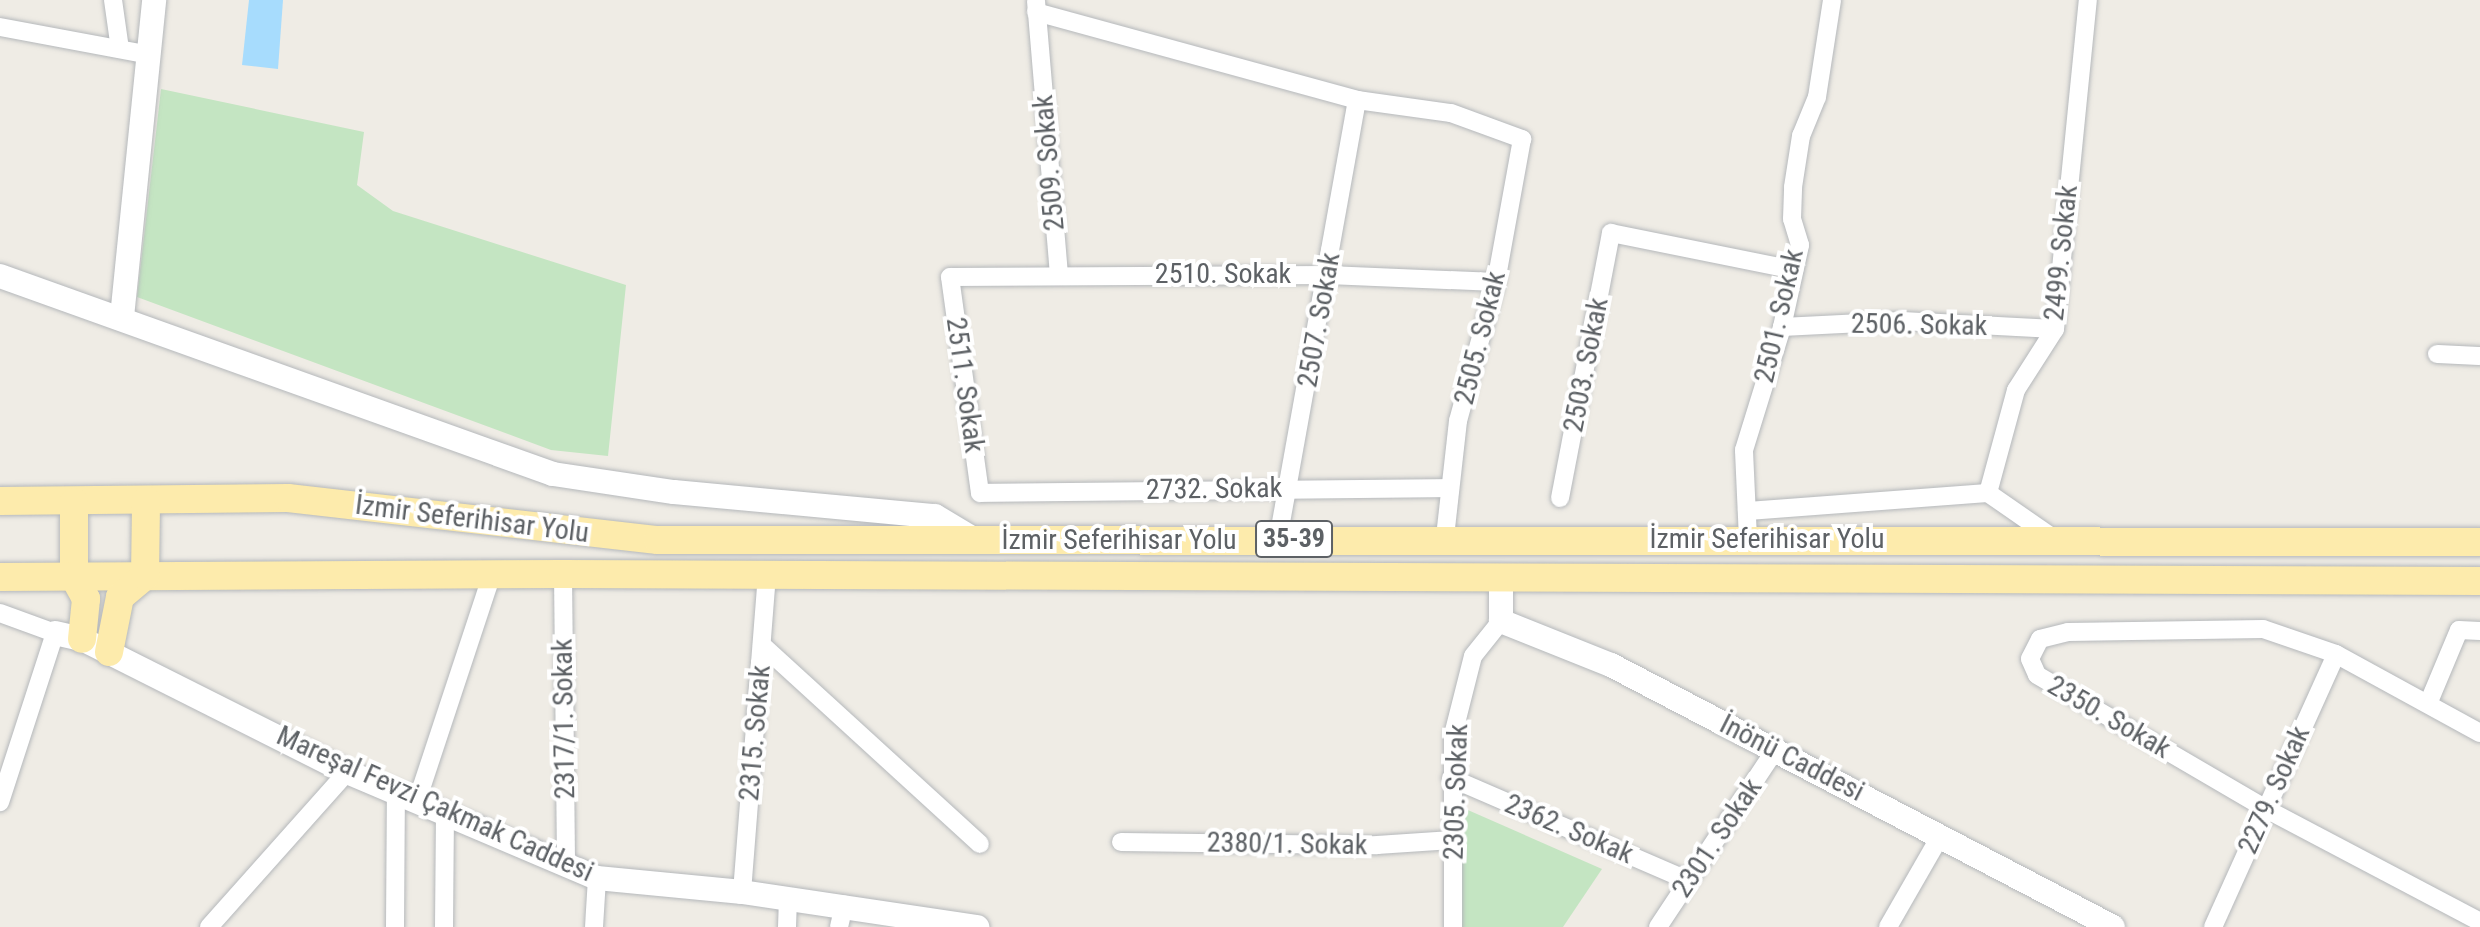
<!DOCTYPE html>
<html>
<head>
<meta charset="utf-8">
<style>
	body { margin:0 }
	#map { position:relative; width:2480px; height:927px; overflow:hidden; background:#efece5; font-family:"Roboto Condensed",sans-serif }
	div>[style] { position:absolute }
	.green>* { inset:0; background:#c4e5c2 }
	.water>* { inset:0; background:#a7dcfd }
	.roads { filter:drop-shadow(0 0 2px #b5b8bb) drop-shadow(0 0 2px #b5b8bb) }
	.street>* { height:18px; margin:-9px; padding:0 9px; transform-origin:9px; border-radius:9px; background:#fff }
	.secondary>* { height:24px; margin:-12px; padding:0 12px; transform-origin:12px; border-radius:12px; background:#fff }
	.primary>* { height:28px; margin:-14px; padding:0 14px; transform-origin:14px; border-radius:14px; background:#fdebac }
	span { translate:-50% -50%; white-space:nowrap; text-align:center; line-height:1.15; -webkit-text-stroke:8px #fff; paint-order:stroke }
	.shield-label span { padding:2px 6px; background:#fff; border:2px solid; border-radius:6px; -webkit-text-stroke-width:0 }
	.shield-label { font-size:26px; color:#5d6165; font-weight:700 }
	.street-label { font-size:28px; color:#5d6165 }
</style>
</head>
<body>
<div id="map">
	<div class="green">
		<i style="clip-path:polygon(161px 89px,364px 132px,357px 185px,393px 211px,626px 285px,608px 456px,551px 450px,137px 297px)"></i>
		<i style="clip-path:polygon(1461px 807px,1602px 869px,1563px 927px,1462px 927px)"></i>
	</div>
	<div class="water">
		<i style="clip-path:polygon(249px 0,283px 0,278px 69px,242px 65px)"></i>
	</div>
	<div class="roads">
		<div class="street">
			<i style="left:113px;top:0;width:49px;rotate:81.9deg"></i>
			<i style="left:1036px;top:1px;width:273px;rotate:85.2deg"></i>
			<i style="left:1036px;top:12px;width:333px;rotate:15.3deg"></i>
			<i style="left:1357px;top:100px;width:95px;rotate:7.9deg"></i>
			<i style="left:1451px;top:113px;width:76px;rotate:20.1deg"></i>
			<i style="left:1522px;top:139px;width:145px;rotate:100.3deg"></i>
			<i style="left:1496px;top:282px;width:144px;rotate:105.3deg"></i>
			<i style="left:1458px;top:421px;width:117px;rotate:96.4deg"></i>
			<i style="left:0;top:27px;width:152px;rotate:10.6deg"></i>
			<i style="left:1782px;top:327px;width:120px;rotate:-2.9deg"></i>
			<i style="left:1902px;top:321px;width:153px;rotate:3deg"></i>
			<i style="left:2437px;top:354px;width:43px;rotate:2.7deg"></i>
			<i style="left:1448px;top:488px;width:468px;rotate:179.4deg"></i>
			<i style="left:980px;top:493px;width:218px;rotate:-97.9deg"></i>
			<i style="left:950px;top:277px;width:378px;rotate:-0.3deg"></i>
			<i style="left:1328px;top:275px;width:168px;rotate:2.4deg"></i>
			<i style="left:1988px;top:493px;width:107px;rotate:-74.8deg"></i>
			<i style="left:2016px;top:390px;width:72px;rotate:-57.4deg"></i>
			<i style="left:2055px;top:329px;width:331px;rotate:-84.3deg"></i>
			<i style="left:1988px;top:493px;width:83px;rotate:34.7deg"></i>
			<i style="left:1560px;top:498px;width:270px;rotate:-79.1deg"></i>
			<i style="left:1611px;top:233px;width:187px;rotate:11.4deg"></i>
			<i style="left:1747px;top:511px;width:242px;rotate:-4.3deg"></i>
			<i style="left:1278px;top:539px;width:446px;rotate:-79.8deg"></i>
			<i style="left:1748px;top:539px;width:89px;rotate:-92.6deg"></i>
			<i style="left:1744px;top:450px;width:129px;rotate:-72.8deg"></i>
			<i style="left:1782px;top:327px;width:84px;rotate:-77.6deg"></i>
			<i style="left:1800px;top:245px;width:27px;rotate:-107deg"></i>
			<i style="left:1792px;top:219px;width:32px;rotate:-88deg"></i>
			<i style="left:1793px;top:187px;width:52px;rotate:-81.1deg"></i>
			<i style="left:1801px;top:136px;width:42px;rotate:-67.7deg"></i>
			<i style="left:1817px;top:97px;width:98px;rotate:-81.2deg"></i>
			<i style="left:563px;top:574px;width:291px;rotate:89.4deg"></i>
			<i style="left:0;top:613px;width:59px;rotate:20deg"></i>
			<i style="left:55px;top:633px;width:178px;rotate:108deg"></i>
			<i style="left:762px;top:645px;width:295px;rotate:42.4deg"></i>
			<i style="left:2428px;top:704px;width:80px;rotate:-67.3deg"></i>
			<i style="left:2459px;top:630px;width:21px;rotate:3deg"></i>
			<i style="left:2480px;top:733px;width:164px;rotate:-151.3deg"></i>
			<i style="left:2336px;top:654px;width:77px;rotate:-161.1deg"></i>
			<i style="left:2263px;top:629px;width:195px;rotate:179.1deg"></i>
			<i style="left:2068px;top:632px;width:29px;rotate:166deg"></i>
			<i style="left:2040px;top:639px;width:22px;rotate:117deg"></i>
			<i style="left:2030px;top:659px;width:17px;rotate:66deg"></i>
			<i style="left:2037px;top:675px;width:265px;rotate:30.3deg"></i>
			<i style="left:2266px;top:809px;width:242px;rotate:27.8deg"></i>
			<i style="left:1451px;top:778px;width:257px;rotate:23.4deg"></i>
			<i style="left:417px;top:801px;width:239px;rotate:-71.7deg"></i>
			<i style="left:1121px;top:842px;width:256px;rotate:0.7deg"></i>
			<i style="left:1377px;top:845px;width:75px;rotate:-3.8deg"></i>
			<i style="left:742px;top:892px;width:319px;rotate:-85.5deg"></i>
			<i style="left:209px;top:927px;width:208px;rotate:-48.3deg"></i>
			<i style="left:395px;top:927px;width:135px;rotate:-89.6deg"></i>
			<i style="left:444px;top:927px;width:114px;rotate:-89.5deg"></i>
			<i style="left:594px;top:927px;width:49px;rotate:-86.5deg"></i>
			<i style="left:787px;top:927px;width:29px;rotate:-88deg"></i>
			<i style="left:839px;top:927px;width:23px;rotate:-77deg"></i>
			<i style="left:1453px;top:927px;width:192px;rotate:-90deg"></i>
			<i style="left:1453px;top:735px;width:81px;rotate:-75.8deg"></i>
			<i style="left:1473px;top:656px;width:45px;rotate:-51.3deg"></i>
			<i style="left:1658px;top:927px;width:214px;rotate:-56.5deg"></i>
			<i style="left:1888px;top:927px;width:106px;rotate:-60.1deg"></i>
			<i style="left:2213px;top:927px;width:299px;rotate:-65.7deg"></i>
		</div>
		<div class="secondary">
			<i style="left:0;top:276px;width:587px;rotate:19.7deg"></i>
			<i style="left:553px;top:474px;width:122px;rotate:8.5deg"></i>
			<i style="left:674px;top:492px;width:262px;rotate:5.3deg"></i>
			<i style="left:935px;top:516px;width:47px;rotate:31deg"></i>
			<i style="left:122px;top:317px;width:319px;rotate:-84.2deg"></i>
			<i style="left:1501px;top:580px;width:41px;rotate:90deg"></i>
			<i style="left:1501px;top:621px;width:118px;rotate:21.8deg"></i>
			<i style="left:1611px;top:665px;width:566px;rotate:27.56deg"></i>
			<i style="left:55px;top:633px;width:28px;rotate:13deg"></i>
			<i style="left:82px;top:639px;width:297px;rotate:26.7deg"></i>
			<i style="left:347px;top:772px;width:272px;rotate:23deg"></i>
			<i style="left:597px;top:878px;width:146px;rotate:5.5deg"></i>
			<i style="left:742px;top:892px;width:238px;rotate:8.5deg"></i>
		</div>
		<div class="primary">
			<i style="left:0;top:501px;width:288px;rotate:-0.6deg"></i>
			<i style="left:288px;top:498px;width:372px;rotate:6.5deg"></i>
			<i style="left:658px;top:540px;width:1822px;rotate:0.06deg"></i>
			<i style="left:74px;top:502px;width:75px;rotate:90deg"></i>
			<i style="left:74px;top:577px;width:25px;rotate:61deg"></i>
			<i style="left:86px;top:599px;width:40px;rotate:95.7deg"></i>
			<i style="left:0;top:577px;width:563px;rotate:-0.31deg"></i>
			<i style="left:563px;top:574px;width:1917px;rotate:0.21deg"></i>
			<i style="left:109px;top:652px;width:56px;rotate:-78.7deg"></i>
			<i style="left:120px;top:597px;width:33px;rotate:-40deg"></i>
			<i style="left:145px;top:576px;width:76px;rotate:-89.2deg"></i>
		</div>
	</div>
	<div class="shield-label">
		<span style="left:1294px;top:539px">35-39</span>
	</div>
	<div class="street-label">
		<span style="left:1049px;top:163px;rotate:-95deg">2509. Sokak</span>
		<span style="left:2061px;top:253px;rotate:-84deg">2499. Sokak</span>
		<span style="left:1223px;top:274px">2510. Sokak</span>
		<span style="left:1779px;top:316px;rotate:-77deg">2501. Sokak</span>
		<span style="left:1319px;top:320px;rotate:-80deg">2507. Sokak</span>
		<span style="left:1919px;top:325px;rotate:1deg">2506. Sokak</span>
		<span style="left:1480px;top:338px;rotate:-76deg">2505. Sokak</span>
		<span style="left:1586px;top:365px;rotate:-79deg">2503. Sokak</span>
		<span style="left:965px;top:385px;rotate:82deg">2511. Sokak</span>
		<span style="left:1214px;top:489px;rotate:-1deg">2732. Sokak</span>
		<span style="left:472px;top:519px;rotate:7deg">İzmir Seferihisar Yolu</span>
		<span style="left:1767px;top:539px">İzmir Seferihisar Yolu</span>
		<span style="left:1119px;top:540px">İzmir Seferihisar Yolu</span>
		<span style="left:2109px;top:717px;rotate:30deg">2350. Sokak</span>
		<span style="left:564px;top:719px;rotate:-91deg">2317/1. Sokak</span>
		<span style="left:755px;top:733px;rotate:-85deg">2315. Sokak</span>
		<span style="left:1792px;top:758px;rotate:27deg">İnönü Caddesi</span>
		<span style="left:2274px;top:790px;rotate:-66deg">2279. Sokak</span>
		<span style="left:1456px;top:792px;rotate:-88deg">2305. Sokak</span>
		<span style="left:435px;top:804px;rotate:24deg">Mareşal Fevzi Çakmak Caddesi</span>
		<span style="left:1569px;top:829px;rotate:23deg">2362. Sokak</span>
		<span style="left:1717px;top:838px;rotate:-56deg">2301. Sokak</span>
		<span style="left:1287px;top:844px;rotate:1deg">2380/1. Sokak</span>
	</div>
</div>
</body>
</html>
